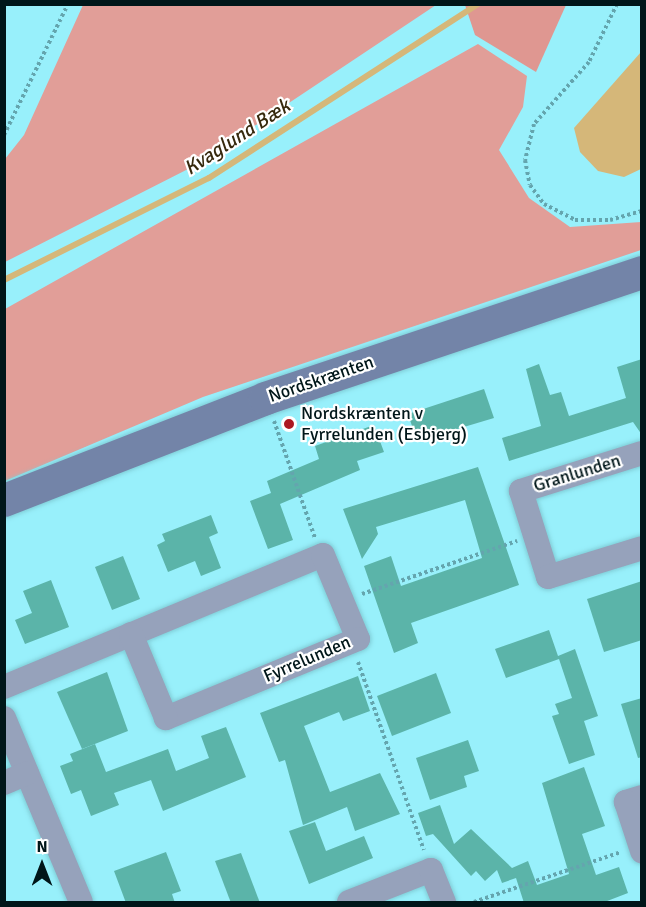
<!DOCTYPE html>
<html>
<head>
<meta charset="utf-8">
<style>
	body { margin:0 }
	#map { position:relative; width:646px; height:907px; overflow:hidden; background:#98f0fb; font-family:Signika,sans-serif }
	div>[style] { position:absolute }
	.green>* { inset:0; background:#e19e98 }
	.forest>* { inset:0; background:#df9791 }
	.water>* { inset:0; background:#d5b779 }
	.stream>* { height:6px; margin:-3px; padding:0 3px; transform-origin:3px; border-radius:3px; background:#d5b779 }
	.building>* { inset:0; background:#5bb4a9 }
	.path>* { height:4px; margin-top:-2px; transform-origin:0; background:repeating-linear-gradient(90deg,#64a5ae 0 3px,transparent 0 6px) }
	.roads { filter:drop-shadow(0 0 2px #80cdd7) drop-shadow(0 0 2px #80cdd7) }
	.street>* { height:24px; margin:-12px; padding:0 12px; transform-origin:12px; border-radius:12px; background:#96a2bb }
	.secondary>* { height:33px; margin:-16.5px; padding:0 16.5px; transform-origin:16.5px; border-radius:16.5px; background:#7384a8 }
	.dots>* { width:16px; height:16px; translate:-50% -50%; box-sizing:border-box; border:3px solid #fff; border-radius:50% }
	span { translate:-50% -50%; white-space:nowrap; text-align:center; line-height:1.15; -webkit-text-stroke:4.5px #fff; paint-order:stroke }
	.street-label { font-size:18px; color:#001619 }
	.poi-label { font-size:18px; color:#001619 }
	.left { translate:0 -50%; text-align:left }
	.water-label { font-size:20px; color:#36290d; font-style:italic }
	.frame { position:absolute; inset:0; border:6px solid #001619; pointer-events:none }
	.north { position:absolute; left:12px; top:835px; width:60px; height:60px; -webkit-text-stroke:4px #fff; paint-order:stroke; rotate:0deg; font-size:16px; font-weight:700; line-height:24px; text-align:center; color:#001619 }
	.north::after { content:''; display:block; margin:auto; width:21px; height:27px; background:#001619; clip-path:polygon(50% 0,100% 100%,50% 72%,0 100%) }
</style>
</head>
<body>
<div id="map">
	<div class="green">
		<i style="clip-path:polygon(83px 5px,83px 4px,436px 5px,196px 165px,5px 262px,5px 159px,24px 135px)"></i>
		<i style="clip-path:polygon(478px 44px,527px 76px,523px 107px,499px 150px,529px 198px,570px 227px,641px 222px,641px 250px,203px 397px,5px 481px,5px 309px)"></i>
	</div>
	<div class="forest">
		<i style="clip-path:polygon(465px 5px,465px 4px,566px 5px,536px 72px,475px 35px)"></i>
	</div>
	<div class="water">
		<i style="clip-path:polygon(641px 52px,641px 169px,624px 177px,598px 171px,580px 152px,574px 128px)"></i>
	</div>
	<div class="stream">
		<i style="left:4px;top:280px;width:229px;rotate:-26.5deg"></i>
		<i style="left:209px;top:178px;width:320px;rotate:-32.9deg"></i>
	</div>
	<div class="building">
		<i style="clip-path:polygon(642px 359px,642px 435px,633px 422px,509px 461px,502px 438px,541px 426px,526px 369px,539px 364px,550px 395px,561px 392px,569px 416px,626px 398px,617px 367px)"></i>
		<i style="clip-path:polygon(484px 389px,494px 418px,417px 441px,408px 414px)"></i>
		<i style="clip-path:polygon(374px 425px,384px 452px,357px 461px,360px 470px,280px 504px,293px 540px,268px 549px,250px 501px,271px 493px,267px 481px,319px 459px,315px 446px)"></i>
		<i style="clip-path:polygon(478px 467px,519px 585px,411px 623px,418px 643px,394px 653px,364px 566px,391px 556px,401px 586px,482px 558px,465px 500px,376px 527px,378px 534px,362px 559px,343px 509px)"></i>
		<i style="clip-path:polygon(211px 515px,218px 533px,209px 537px,221px 568px,201px 576px,195px 561px,168px 572px,157px 545px,165px 541px,162px 534px)"></i>
		<i style="clip-path:polygon(123px 556px,140px 599px,112px 610px,95px 567px)"></i>
		<i style="clip-path:polygon(51px 580px,69px 627px,25px 644px,15px 620px,32px 613px,23px 591px)"></i>
		<i style="clip-path:polygon(642px 581px,642px 640px,604px 652px,587px 599px)"></i>
		<i style="clip-path:polygon(549px 630px,558px 656px,575px 649px,598px 716px,584px 721px,595px 755px,569px 764px,552px 716px,559px 714px,555px 704px,572px 698px,559px 659px,506px 678px,495px 649px)"></i>
		<i style="clip-path:polygon(107px 672px,128px 731px,82px 749px,57px 692px)"></i>
		<i style="clip-path:polygon(436px 673px,451px 713px,392px 736px,377px 696px)"></i>
		<i style="clip-path:polygon(358px 676px,370px 711px,343px 721px,339px 712px,304px 726px,330px 792px,380px 773px,400px 814px,355px 831px,347px 807px,303px 825px,285px 760px,279px 762px,260px 713px)"></i>
		<i style="clip-path:polygon(642px 698px,642px 757px,638px 758px,621px 704px)"></i>
		<i style="clip-path:polygon(226px 727px,246px 777px,163px 811px,151px 780px,114px 793px,119px 805px,91px 816px,81px 790px,71px 794px,60px 766px,73px 761px,70px 754px,95px 744px,106px 772px,168px 749px,176px 771px,209px 758px,201px 736px)"></i>
		<i style="clip-path:polygon(468px 740px,479px 771px,464px 776px,467px 787px,430px 800px,416px 758px)"></i>
		<i style="clip-path:polygon(584px 767px,605px 826px,582px 834px,596px 875px,619px 867px,628px 893px,602px 903px,524px 903px,516px 878px,502px 883px,497px 870px,485px 881px,476px 871px,471px 876px,433px 834px,426px 836px,418px 813px,440px 805px,454px 844px,471px 829px,512px 868px,528px 861px,537px 885px,569px 874px,542px 783px)"></i>
		<i style="clip-path:polygon(315px 822px,326px 851px,364px 836px,373px 858px,309px 884px,289px 831px)"></i>
		<i style="clip-path:polygon(166px 852px,181px 891px,172px 894px,175px 903px,126px 903px,114px 871px)"></i>
		<i style="clip-path:polygon(241px 853px,260px 903px,231px 903px,215px 861px)"></i>
	</div>
	<div class="path">
		<i style="left:617px;top:4px;width:64px;rotate:115.8deg"></i>
		<i style="left:589px;top:62px;width:83px;rotate:131.6deg"></i>
		<i style="left:534px;top:124px;width:37px;rotate:104deg"></i>
		<i style="left:525px;top:160px;width:25px;rotate:79deg"></i>
		<i style="left:530px;top:185px;width:24px;rotate:54deg"></i>
		<i style="left:544px;top:204px;width:35px;rotate:27deg"></i>
		<i style="left:575px;top:220px;width:35px"></i>
		<i style="left:610px;top:220px;width:33px;rotate:-16deg"></i>
		<i style="left:4px;top:135px;width:146px;rotate:-64deg"></i>
		<i style="left:274px;top:421px;width:124px;rotate:70.7deg"></i>
		<i style="left:362px;top:594px;width:164px;rotate:-18.9deg"></i>
		<i style="left:358px;top:662px;width:199px;rotate:70.7deg"></i>
		<i style="left:474px;top:902px;width:155px;rotate:-18.8deg"></i>
	</div>
	<div class="roads">
		<div class="street">
			<i style="left:642px;top:453px;width:127px;rotate:162.6deg"></i>
			<i style="left:521px;top:491px;width:90px;rotate:72.6deg"></i>
			<i style="left:548px;top:577px;width:98px;rotate:-17.1deg"></i>
			<i style="left:4px;top:687px;width:345px;rotate:-22.5deg"></i>
			<i style="left:323px;top:555px;width:91px;rotate:67.4deg"></i>
			<i style="left:358px;top:639px;width:208px;rotate:157.6deg"></i>
			<i style="left:166px;top:718px;width:91px;rotate:-112.6deg"></i>
			<i style="left:4px;top:718px;width:199px;rotate:67.3deg"></i>
			<i style="left:4px;top:783px;width:25px;rotate:-23deg"></i>
			<i style="left:642px;top:797px;width:17px;rotate:163deg"></i>
			<i style="left:626px;top:802px;width:52px;rotate:71.9deg"></i>
			<i style="left:349px;top:902px;width:88px;rotate:-21.3deg"></i>
			<i style="left:431px;top:870px;width:35px;rotate:68deg"></i>
		</div>
		<div class="secondary">
			<i style="left:4px;top:500px;width:280px;rotate:-21.3deg"></i>
			<i style="left:265px;top:398px;width:397px;rotate:-18.5deg"></i>
		</div>
	</div>
	<div class="dots">
		<i style="left:289px;top:424px;background:#ac1922"></i>
	</div>
	<div class="street-label">
		<span style="left:321px;top:379px;rotate:-19deg">Nordskrænten</span>
		<span style="left:577px;top:473px;rotate:-17deg">Granlunden</span>
		<span style="left:307px;top:659px;rotate:-23deg">Fyrrelunden</span>
	</div>
	<div class="poi-label">
		<span class="left" style="left:301px;top:424px">Nordskrænten v<br>Fyrrelunden (Esbjerg)</span>
	</div>
	<div class="water-label">
		<span style="left:237px;top:137px;rotate:-33deg">Kvaglund Bæk</span>
	</div>
	<div class="frame"></div>
	<div class="north">N</div>
</div>
</body>
</html>
